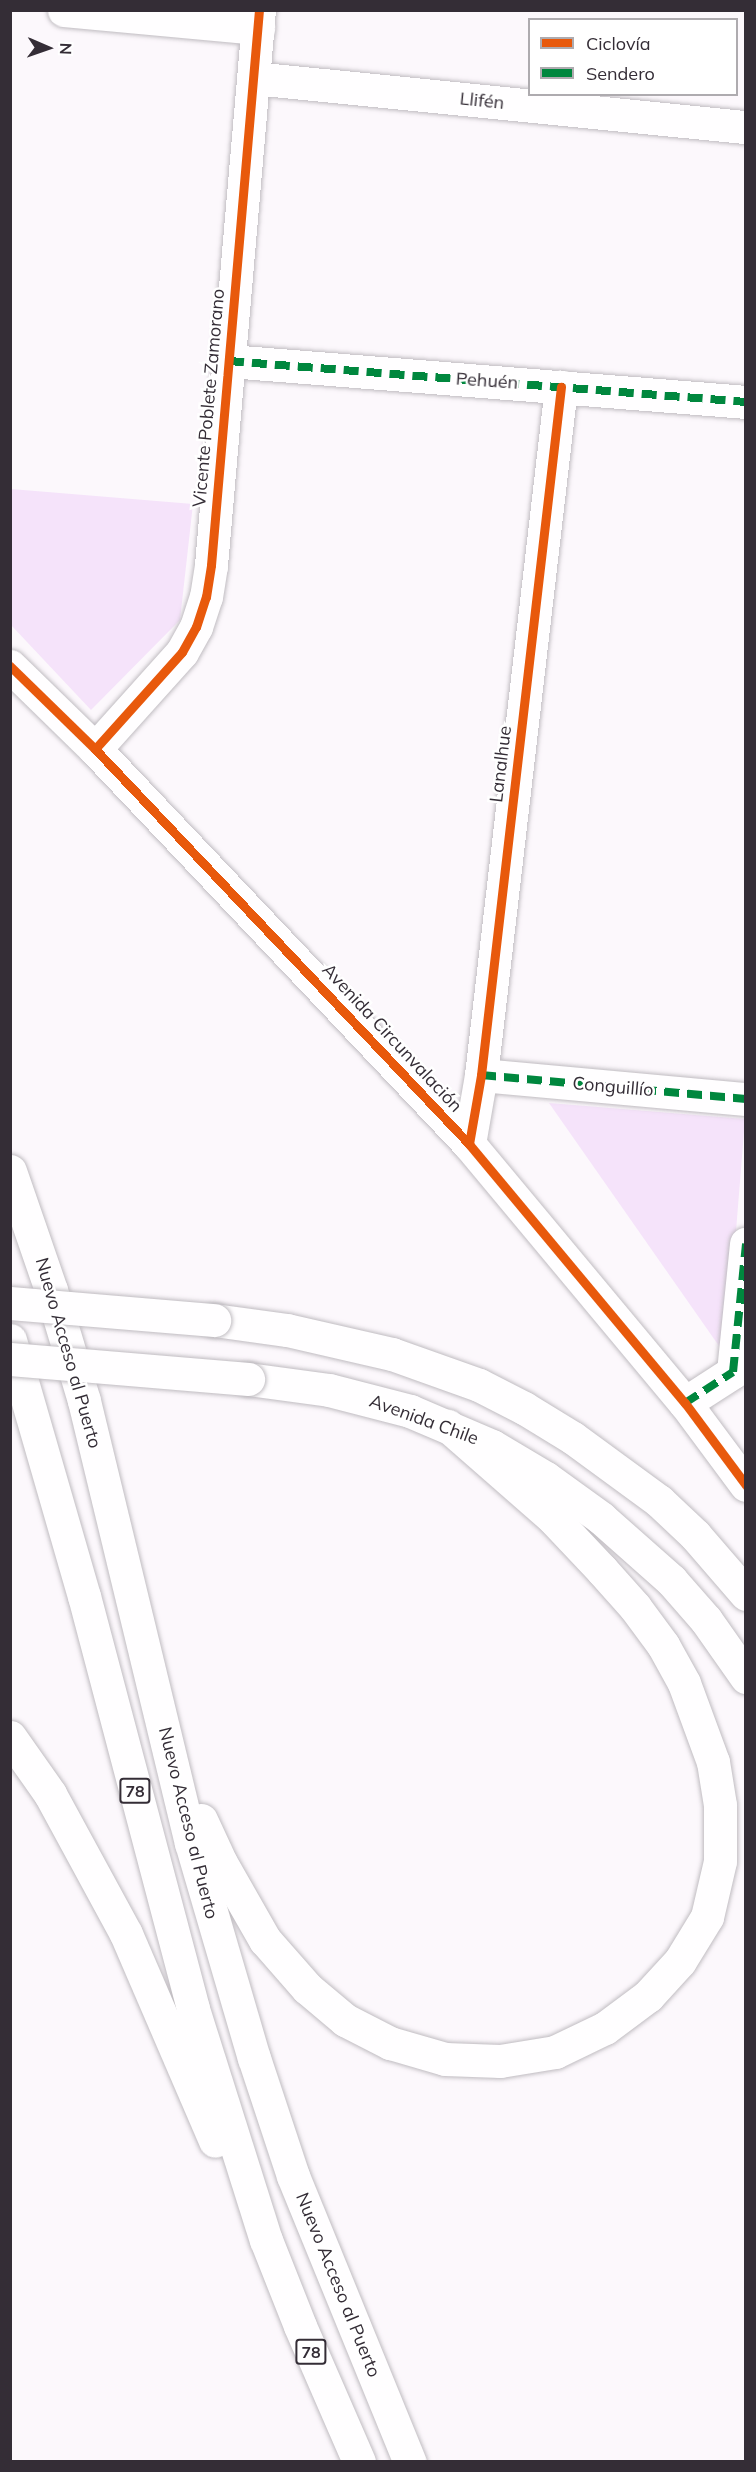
<!DOCTYPE html>
<html>
<head>
<meta charset="utf-8">
<style>
	body { margin:0 }
	#map { position:relative; width:756px; height:2472px; overflow:hidden; background:#fcf8fc; font-family:Mulish,sans-serif }
	div>[style] { position:absolute }
	.green>* { inset:0; background:#f5e3fa }
	.roads { filter:drop-shadow(0 0 2px #c0bcc1) drop-shadow(0 0 2px #c0bcc1) }
	.minor>* { height:33px; margin:-16.5px; padding:0 16.5px; transform-origin:16.5px; border-radius:16.5px; background:#fffeff }
	.trunk>* { height:33px; margin:-16.5px; padding:0 16.5px; transform-origin:16.5px; border-radius:16.5px; background:#fffeff }
	.motorway>* { height:33px; margin:-16.5px; padding:0 16.5px; transform-origin:16.5px; border-radius:16.5px; background:#fffeff }
	.bridges { filter:drop-shadow(0 0 2px #c0bcc1) drop-shadow(0 0 2px #c0bcc1) }
	.trunk-bridge>* { height:33px; margin:-16.5px; padding:0 16.5px; transform-origin:16.5px; border-radius:16.5px; background:#fffeff }
	.quiet>* { height:8px; margin-top:-4px; transform-origin:0; background:repeating-linear-gradient(90deg,#00873e 0 15px,transparent 0 23px) }
	.cycleway>* { height:9px; margin:-4.5px; padding:0 4.5px; transform-origin:4.5px; border-radius:4.5px; background:#e8590c }
	span { translate:-50% -50%; white-space:nowrap; text-align:center; line-height:1.15; -webkit-text-stroke:5px #fff; paint-order:stroke }
	.shield-label span { padding:2px 4px; background:#fff; border:2px solid; border-radius:4px; -webkit-text-stroke-width:0 }
	.shield-label { font-size:16px; color:#342d36; font-weight:700 }
	.street-label { font-size:18px; color:#342d36 }
	.frame { position:absolute; inset:0; border:12px solid #342d36; pointer-events:none }
	.legend { position:absolute; left:528px; top:18px; width:210px; height:78px; box-sizing:border-box; background:#fff; border:2px solid #aeabaf; margin:0; padding:8px 10px; list-style:none; font-size:18px; color:#342d36 }
	.legend li { display:flex; align-items:center; gap:12px; height:30px }
	.legend b { width:30px; border:2px solid #aeabaf }
	.north { position:absolute; left:18px; top:18px; width:60px; height:60px; -webkit-text-stroke:4px #fff; paint-order:stroke; rotate:92deg; font-size:16px; font-weight:700; line-height:24px; text-align:center; color:#342d36 }
	.north::after { content:''; display:block; margin:auto; width:21px; height:27px; background:#342d36; clip-path:polygon(50% 0,100% 100%,50% 72%,0 100%) }
</style>
</head>
<body>
<div id="map">
	<div class="green">
		<i style="clip-path:polygon(11px 489px,193px 504px,180px 620px,91px 710px,11px 625px)"></i>
		<i style="clip-path:polygon(549px 1103px,745px 1119px,726px 1356px)"></i>
	</div>
	<div class="roads">
		<div class="minor">
			<i style="left:64px;top:10px;width:195px;rotate:5.3deg"></i>
			<i style="left:253px;top:78px;width:495px;rotate:5.7deg"></i>
			<i style="left:229px;top:361px;width:519px;rotate:4.53deg"></i>
			<i style="left:10px;top:666px;width:119px;rotate:44.3deg"></i>
			<i style="left:95px;top:749px;width:544px;rotate:46.56deg"></i>
			<i style="left:469px;top:1144px;width:337px;rotate:50.2deg"></i>
			<i style="left:685px;top:1403px;width:102px;rotate:53.4deg"></i>
			<i style="left:95px;top:749px;width:130px;rotate:-48.1deg"></i>
			<i style="left:182px;top:652px;width:29px;rotate:-61deg"></i>
			<i style="left:196px;top:627px;width:32px;rotate:-72deg"></i>
			<i style="left:206px;top:597px;width:32px;rotate:-81deg"></i>
			<i style="left:211px;top:565px;width:557px;rotate:-85.06deg"></i>
			<i style="left:481px;top:1075px;width:266px;rotate:5.2deg"></i>
			<i style="left:469px;top:1144px;width:70px;rotate:-80.1deg"></i>
			<i style="left:481px;top:1075px;width:693px;rotate:-83.37deg"></i>
			<i style="left:733px;top:1372px;width:129px;rotate:-84.2deg"></i>
			<i style="left:685px;top:1403px;width:57px;rotate:-32.9deg"></i>
		</div>
		<div class="trunk">
			<i style="left:214px;top:1320px;width:74px;rotate:7.8deg"></i>
			<i style="left:287px;top:1330px;width:108px;rotate:12.9deg"></i>
			<i style="left:392px;top:1354px;width:92px;rotate:19.6deg"></i>
			<i style="left:479px;top:1385px;width:51px;rotate:27.1deg"></i>
			<i style="left:524px;top:1408px;width:57px;rotate:31.5deg"></i>
			<i style="left:573px;top:1438px;width:107px;rotate:36.2deg"></i>
			<i style="left:659px;top:1501px;width:50px;rotate:43.4deg"></i>
			<i style="left:695px;top:1535px;width:78px;rotate:49.2deg"></i>
			<i style="left:248px;top:1379px;width:82px;rotate:7.7deg"></i>
			<i style="left:329px;top:1390px;width:84px;rotate:14.5deg"></i>
			<i style="left:410px;top:1411px;width:89px;rotate:23.1deg"></i>
			<i style="left:492px;top:1446px;width:63px;rotate:30.7deg"></i>
			<i style="left:546px;top:1478px;width:68px;rotate:36deg"></i>
			<i style="left:601px;top:1518px;width:94px;rotate:41.5deg"></i>
			<i style="left:671px;top:1580px;width:53px;rotate:48.8deg"></i>
			<i style="left:706px;top:1620px;width:70px;rotate:54.9deg"></i>
		</div>
		<div class="motorway">
			<i style="left:10px;top:1171px;width:126px;rotate:71deg"></i>
			<i style="left:51px;top:1290px;width:116px;rotate:73.4deg"></i>
			<i style="left:84px;top:1401px;width:455px;rotate:76.4deg"></i>
			<i style="left:191px;top:1843px;width:224px;rotate:73.7deg"></i>
			<i style="left:254px;top:2058px;width:124px;rotate:71.7deg"></i>
			<i style="left:293px;top:2176px;width:309px;rotate:67.8deg"></i>
			<i style="left:10px;top:1340px;width:266px;rotate:73.9deg"></i>
			<i style="left:84px;top:1596px;width:427px;rotate:75.2deg"></i>
			<i style="left:193px;top:2009px;width:242px;rotate:72.5deg"></i>
			<i style="left:266px;top:2240px;width:92px;rotate:68.4deg"></i>
			<i style="left:300px;top:2326px;width:148px;rotate:66.5deg"></i>
			<i style="left:10px;top:1737px;width:70px;rotate:54.9deg"></i>
			<i style="left:50px;top:1794px;width:159px;rotate:61.5deg"></i>
			<i style="left:126px;top:1934px;width:225px;rotate:66.7deg"></i>
			<i style="left:201px;top:1820px;width:47px;rotate:65.1deg"></i>
			<i style="left:221px;top:1863px;width:89px;rotate:60.3deg"></i>
			<i style="left:265px;top:1940px;width:64px;rotate:48.8deg"></i>
			<i style="left:307px;top:1988px;width:50px;rotate:40.1deg"></i>
			<i style="left:345px;top:2020px;width:51px;rotate:27.1deg"></i>
			<i style="left:390px;top:2043px;width:57px;rotate:16.2deg"></i>
			<i style="left:445px;top:2059px;width:55px;rotate:2.1deg"></i>
			<i style="left:500px;top:2061px;width:56px;rotate:-9.3deg"></i>
			<i style="left:555px;top:2052px;width:55px;rotate:-25.6deg"></i>
			<i style="left:605px;top:2028px;width:54px;rotate:-36.7deg"></i>
			<i style="left:648px;top:1996px;width:47px;rotate:-47.6deg"></i>
			<i style="left:680px;top:1961px;width:52px;rotate:-58.5deg"></i>
			<i style="left:707px;top:1917px;width:57px;rotate:-76.9deg"></i>
			<i style="left:720px;top:1861px;width:56px;rotate:-90deg"></i>
			<i style="left:720px;top:1805px;width:44px;rotate:-99.2deg"></i>
			<i style="left:713px;top:1762px;width:84px;rotate:-110.2deg"></i>
			<i style="left:684px;top:1683px;width:43px;rotate:-118.9deg"></i>
			<i style="left:663px;top:1645px;width:47px;rotate:-126.4deg"></i>
			<i style="left:635px;top:1607px;width:50px;rotate:-131.7deg"></i>
			<i style="left:602px;top:1570px;width:71px;rotate:-133.3deg"></i>
			<i style="left:553px;top:1518px;width:140px;rotate:-138.8deg"></i>
		</div>
	</div>
	<div class="bridges">
		<div class="trunk-bridge">
			<i style="left:10px;top:1303px;width:205px;rotate:4.8deg"></i>
			<i style="left:10px;top:1359px;width:239px;rotate:4.8deg"></i>
		</div>
	</div>
	<div class="quiet">
		<i style="left:229px;top:361px;width:519px;rotate:4.53deg"></i>
		<i style="left:481px;top:1075px;width:266px;rotate:5.2deg"></i>
		<i style="left:685px;top:1403px;width:57px;rotate:-32.9deg"></i>
		<i style="left:733px;top:1372px;width:129px;rotate:-84.2deg"></i>
	</div>
	<div class="cycleway">
		<i style="left:10px;top:666px;width:119px;rotate:44.3deg"></i>
		<i style="left:95px;top:749px;width:544px;rotate:46.56deg"></i>
		<i style="left:469px;top:1144px;width:337px;rotate:50.2deg"></i>
		<i style="left:685px;top:1403px;width:102px;rotate:53.4deg"></i>
		<i style="left:95px;top:749px;width:130px;rotate:-48.1deg"></i>
		<i style="left:182px;top:652px;width:29px;rotate:-61deg"></i>
		<i style="left:196px;top:627px;width:32px;rotate:-72deg"></i>
		<i style="left:206px;top:597px;width:32px;rotate:-81deg"></i>
		<i style="left:211px;top:565px;width:557px;rotate:-85.06deg"></i>
		<i style="left:469px;top:1144px;width:70px;rotate:-80.1deg"></i>
		<i style="left:481px;top:1075px;width:693px;rotate:-83.37deg"></i>
	</div>
	<div class="shield-label">
		<span style="left:135px;top:1791px">78</span>
		<span style="left:311px;top:2352px">78</span>
	</div>
	<div class="street-label">
		<span style="left:482px;top:101px;rotate:6deg">Llifén</span>
		<span style="left:487px;top:381px;rotate:4deg">Pehuén</span>
		<span style="left:209px;top:398px;rotate:-85deg">Vicente Poblete Zamorano</span>
		<span style="left:501px;top:764px;rotate:-83deg">Lanalhue</span>
		<span style="left:392px;top:1038px;rotate:47deg">Avenida Circunvalación</span>
		<span style="left:613px;top:1087px;rotate:5deg">Conguillío</span>
		<span style="left:68px;top:1353px;rotate:74deg">Nuevo Acceso al Puerto</span>
		<span style="left:424px;top:1420px;rotate:20deg">Avenida Chile</span>
		<span style="left:188px;top:1823px;rotate:76deg">Nuevo Acceso al Puerto</span>
		<span style="left:338px;top:2285px;rotate:68deg">Nuevo Acceso al Puerto</span>
	</div>
	<div class="frame"></div>
	<ul class="legend">
	<li><b style="height:8px;background:#e8590c"></b>Ciclovía</li>
	<li><b style="height:8px;background:#00873e"></b>Sendero</li>
	</ul>
	<div class="north">N</div>
</div>
</body>
</html>
